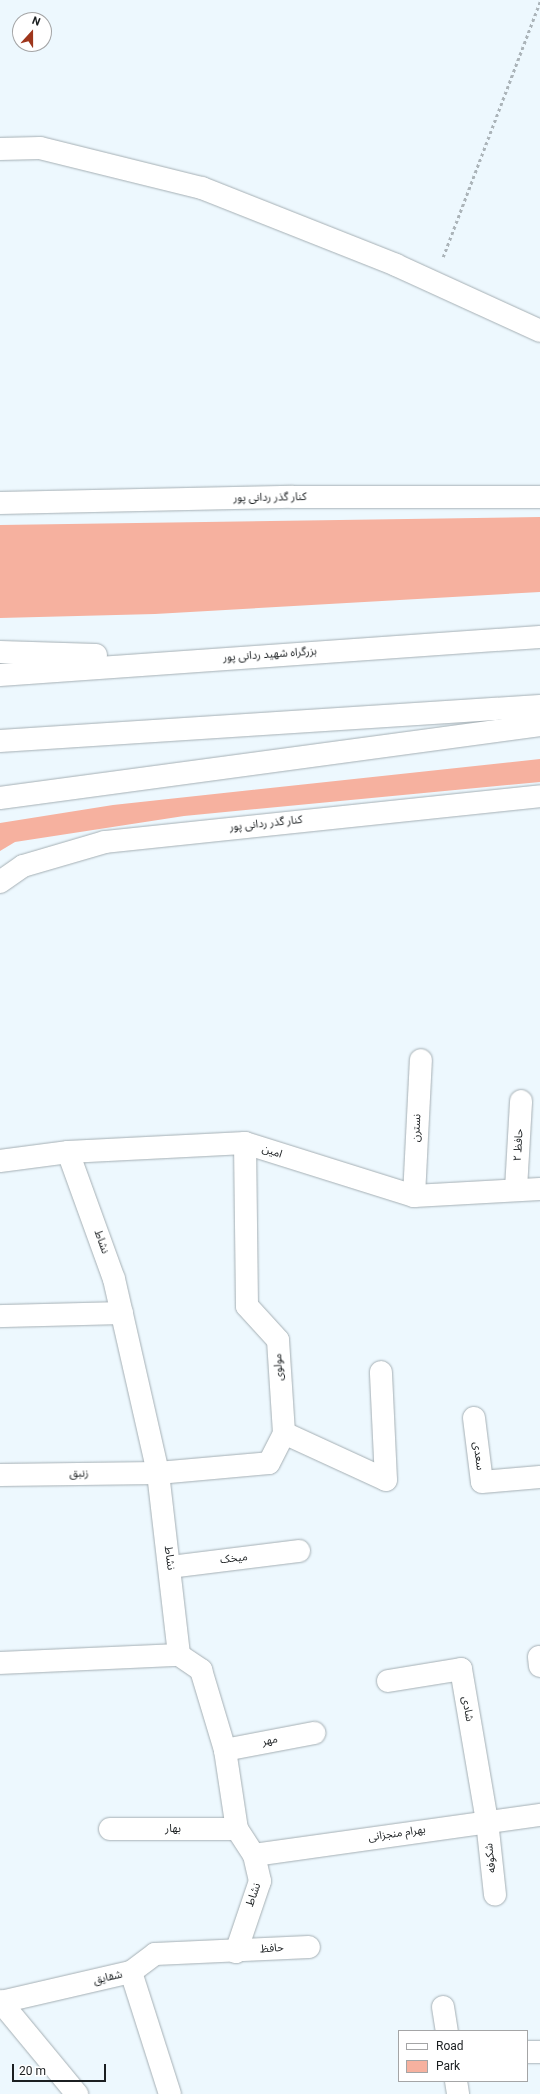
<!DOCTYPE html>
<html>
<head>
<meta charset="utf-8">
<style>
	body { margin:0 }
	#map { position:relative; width:540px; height:2094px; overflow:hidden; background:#edf8fe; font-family:Roboto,"Noto Sans Arabic",sans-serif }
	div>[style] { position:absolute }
	.green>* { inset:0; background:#f6b19f }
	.path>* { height:2.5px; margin-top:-1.25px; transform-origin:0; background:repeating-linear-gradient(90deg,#abb4b9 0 3px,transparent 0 6px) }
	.roads { filter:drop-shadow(0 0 1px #a5afb4) drop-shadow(0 0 1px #a5afb4) }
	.minor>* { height:22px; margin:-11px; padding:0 11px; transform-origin:11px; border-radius:11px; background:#fff }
	.primary>* { height:22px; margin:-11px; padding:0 11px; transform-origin:11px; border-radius:11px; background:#fff }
	.trunk>* { height:22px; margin:-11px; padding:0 11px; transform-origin:11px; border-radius:11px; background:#fff }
	span { translate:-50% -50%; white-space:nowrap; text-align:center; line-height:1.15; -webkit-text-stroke:4px #fff; paint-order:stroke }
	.street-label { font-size:11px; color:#1b1f21 }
	.legend { position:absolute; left:398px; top:2030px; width:130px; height:52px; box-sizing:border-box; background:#fff; border:1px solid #a4a5a6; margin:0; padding:5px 7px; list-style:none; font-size:12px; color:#1b1f21 }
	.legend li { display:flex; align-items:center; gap:8px; height:20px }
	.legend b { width:20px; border:1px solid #a4a5a6 }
	.north { position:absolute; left:12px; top:12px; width:40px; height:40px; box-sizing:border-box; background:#fff; border:1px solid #a4a5a6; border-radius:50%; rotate:21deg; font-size:11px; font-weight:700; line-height:16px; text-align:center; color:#1b1f21 }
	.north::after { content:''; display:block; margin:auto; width:14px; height:18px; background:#9e361c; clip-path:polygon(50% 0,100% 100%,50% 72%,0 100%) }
	.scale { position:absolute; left:12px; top:2064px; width:94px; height:18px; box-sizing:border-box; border:2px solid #1b1f21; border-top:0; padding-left:5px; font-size:12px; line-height:14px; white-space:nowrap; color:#1b1f21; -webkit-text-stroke:3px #fff; paint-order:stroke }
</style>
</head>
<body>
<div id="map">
	<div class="green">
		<i style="clip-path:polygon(540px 517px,540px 592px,155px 614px,0 618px,0 525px)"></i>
		<i style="clip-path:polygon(540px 759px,540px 782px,184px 816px,15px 842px,0 851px,0 823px,113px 805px)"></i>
	</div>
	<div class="path">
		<i style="left:443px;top:257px;width:273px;rotate:-69.2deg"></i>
	</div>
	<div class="roads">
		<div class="minor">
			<i style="left:0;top:149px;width:40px;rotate:-1.4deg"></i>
			<i style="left:40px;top:148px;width:167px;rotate:13.9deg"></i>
			<i style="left:202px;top:188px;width:209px;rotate:21.6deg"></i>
			<i style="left:396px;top:265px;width:158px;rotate:24.6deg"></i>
			<i style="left:68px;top:1152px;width:135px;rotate:70.1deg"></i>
			<i style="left:114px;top:1279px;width:199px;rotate:77.2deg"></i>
			<i style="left:158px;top:1473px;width:183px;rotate:83.4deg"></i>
			<i style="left:179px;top:1655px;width:27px;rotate:34deg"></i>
			<i style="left:201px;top:1670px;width:84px;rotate:73.3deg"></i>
			<i style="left:225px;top:1750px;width:80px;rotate:81.4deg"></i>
			<i style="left:237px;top:1829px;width:31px;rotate:57deg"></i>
			<i style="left:254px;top:1855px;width:27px;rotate:77deg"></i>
			<i style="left:260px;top:1881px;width:75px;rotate:108.7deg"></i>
			<i style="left:0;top:1161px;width:69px;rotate:-7.5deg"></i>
			<i style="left:68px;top:1152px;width:177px;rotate:-2.9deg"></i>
			<i style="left:245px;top:1143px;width:177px;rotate:17.4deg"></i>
			<i style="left:414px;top:1196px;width:126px;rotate:-3.2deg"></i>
			<i style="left:516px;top:1189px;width:88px;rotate:-86.7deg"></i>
			<i style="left:414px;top:1196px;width:136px;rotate:-87.1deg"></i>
			<i style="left:0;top:1316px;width:122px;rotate:-1.4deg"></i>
			<i style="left:474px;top:1418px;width:64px;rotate:82.9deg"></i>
			<i style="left:482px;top:1482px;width:58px;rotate:-4.9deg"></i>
			<i style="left:284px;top:1433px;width:112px;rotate:24.7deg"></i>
			<i style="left:386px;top:1480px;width:108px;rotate:-92.7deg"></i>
			<i style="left:0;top:1475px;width:158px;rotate:-0.7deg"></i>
			<i style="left:158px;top:1473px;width:111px;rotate:-5.1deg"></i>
			<i style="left:269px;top:1463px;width:34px;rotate:-63deg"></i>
			<i style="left:284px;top:1433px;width:93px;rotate:-93.7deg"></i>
			<i style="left:278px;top:1340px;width:46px;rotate:-132.4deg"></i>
			<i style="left:247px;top:1306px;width:163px;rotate:-90.7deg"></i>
			<i style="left:170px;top:1567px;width:130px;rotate:-7.1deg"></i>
			<i style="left:539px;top:1657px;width:9px;rotate:84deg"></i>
			<i style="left:0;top:1663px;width:179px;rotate:-2.6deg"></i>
			<i style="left:388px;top:1681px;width:74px;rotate:-9.3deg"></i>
			<i style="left:461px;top:1669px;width:154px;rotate:80.3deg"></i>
			<i style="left:487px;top:1821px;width:74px;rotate:83.8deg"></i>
			<i style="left:225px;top:1750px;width:91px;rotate:-10.8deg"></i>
			<i style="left:110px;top:1829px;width:127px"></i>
			<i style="left:254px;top:1855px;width:289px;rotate:-8deg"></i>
			<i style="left:131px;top:1972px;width:128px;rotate:72.3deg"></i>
			<i style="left:1px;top:2002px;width:133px;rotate:-13deg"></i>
			<i style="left:131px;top:1972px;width:30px;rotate:-37deg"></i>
			<i style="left:155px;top:1954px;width:154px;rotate:-2.6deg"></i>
			<i style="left:443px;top:2007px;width:24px;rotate:81deg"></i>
			<i style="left:527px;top:2052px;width:13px"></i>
			<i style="left:456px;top:2081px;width:13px;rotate:81deg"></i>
		</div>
		<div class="primary">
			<i style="left:0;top:503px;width:293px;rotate:-1.2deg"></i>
			<i style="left:293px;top:497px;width:247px"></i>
			<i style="left:0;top:882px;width:28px;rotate:-35deg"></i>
			<i style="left:23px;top:866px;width:85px;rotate:-16.3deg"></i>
			<i style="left:105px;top:842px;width:437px;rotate:-6deg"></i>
			<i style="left:0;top:2001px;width:121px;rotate:50.4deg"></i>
		</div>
		<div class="trunk">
			<i style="left:0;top:652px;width:96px;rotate:1.8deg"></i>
			<i style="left:0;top:675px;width:541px;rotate:-4.03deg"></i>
			<i style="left:0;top:741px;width:541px;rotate:-3.71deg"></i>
			<i style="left:0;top:798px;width:545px;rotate:-7.7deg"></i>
		</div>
	</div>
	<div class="street-label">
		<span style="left:270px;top:498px;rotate:-1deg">کنار گذر ردانی پور</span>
		<span style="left:270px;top:655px;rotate:-4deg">بزرگراه شهید ردانی پور</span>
		<span style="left:266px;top:824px;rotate:-6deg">کنار گذر ردانی پور</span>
		<span style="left:417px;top:1128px;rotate:-87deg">نسترن</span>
		<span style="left:519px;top:1145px;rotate:-87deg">حافظ ۲</span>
		<span style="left:272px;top:1152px;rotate:19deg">امین</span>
		<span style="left:101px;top:1242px;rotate:70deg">نشاط</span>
		<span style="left:279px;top:1367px;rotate:-92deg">مولوی</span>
		<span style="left:478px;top:1456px;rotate:83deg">سعدی</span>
		<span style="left:79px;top:1474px;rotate:-1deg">زنبق</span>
		<span style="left:169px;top:1558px;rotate:83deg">نشاط</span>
		<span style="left:234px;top:1559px;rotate:-7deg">میخک</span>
		<span style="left:467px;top:1709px;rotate:80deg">شادی</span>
		<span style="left:270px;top:1741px;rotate:-11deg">مهر</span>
		<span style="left:173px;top:1829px">بهار</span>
		<span style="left:397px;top:1834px;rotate:-8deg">بهرام منجزانی</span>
		<span style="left:491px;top:1858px;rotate:-96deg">شکوفه</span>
		<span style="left:254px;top:1895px;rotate:-71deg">نشاط</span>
		<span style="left:272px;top:1949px;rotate:-4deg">حافظ</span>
		<span style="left:108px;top:1978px;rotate:-13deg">شقایق</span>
	</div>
	<ul class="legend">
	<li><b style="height:5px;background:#fff"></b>Road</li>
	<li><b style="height:11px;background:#f6b19f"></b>Park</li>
	</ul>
	<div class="north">N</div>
	<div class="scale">20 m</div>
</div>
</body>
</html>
